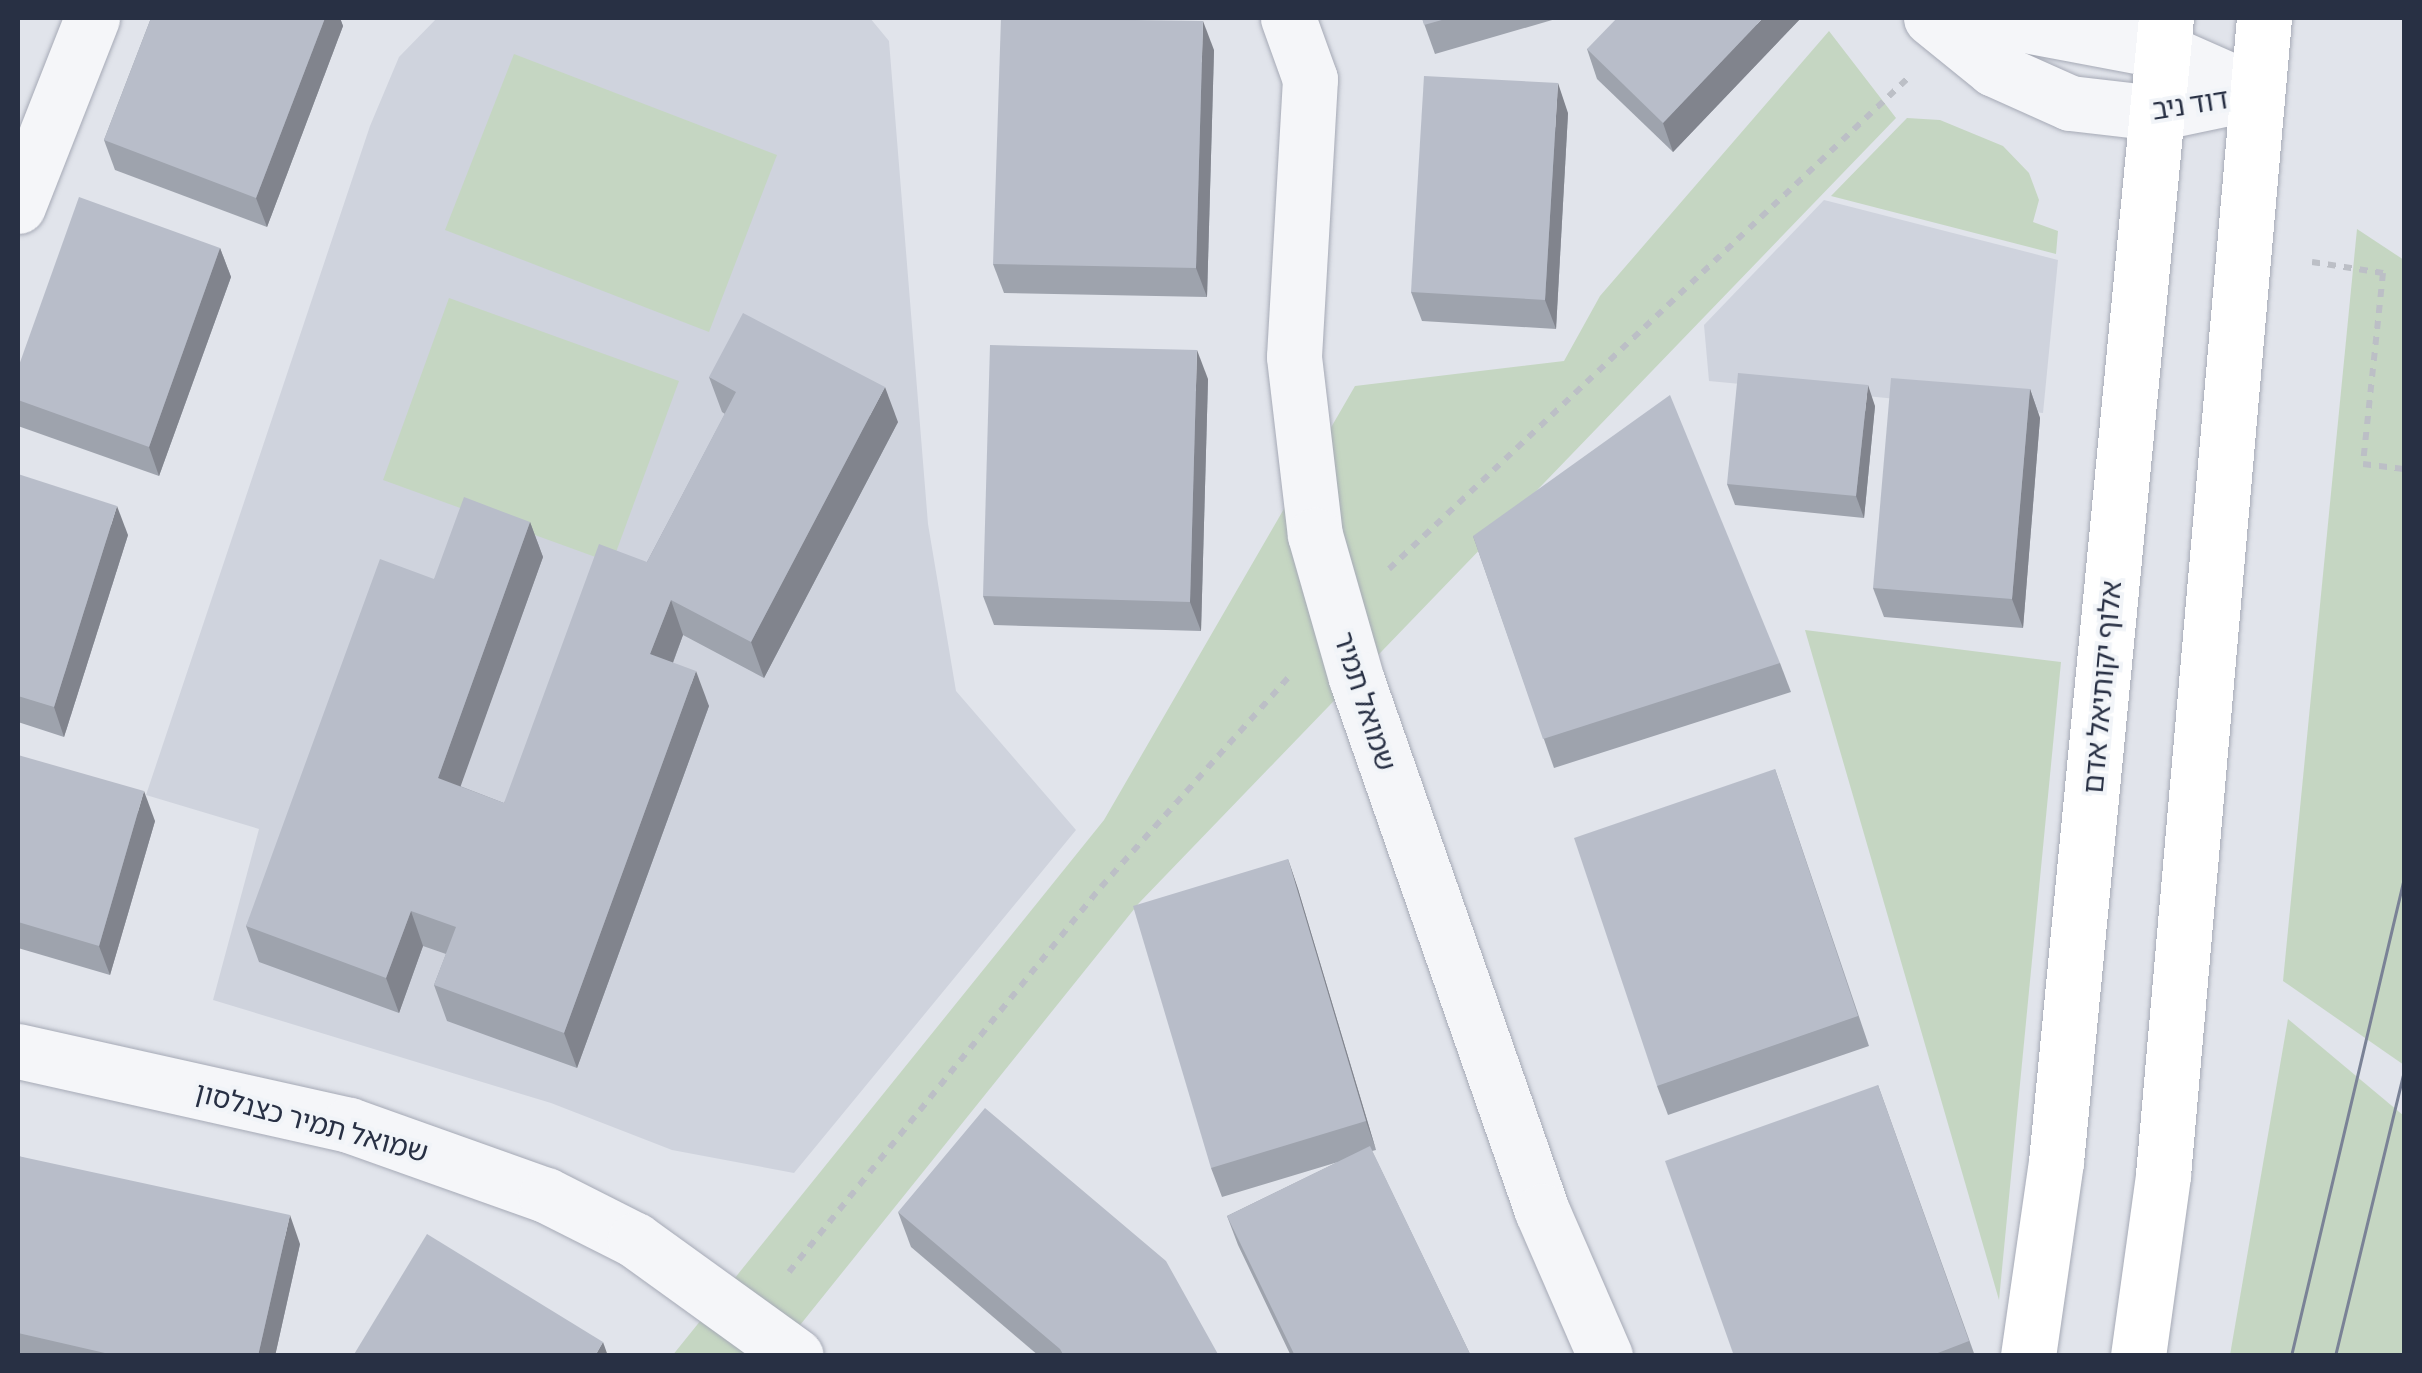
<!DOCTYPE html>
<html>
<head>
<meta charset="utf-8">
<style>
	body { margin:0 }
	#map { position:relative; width:2422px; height:1373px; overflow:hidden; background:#e1e4eb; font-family:Commissioner,"Noto Sans Hebrew",sans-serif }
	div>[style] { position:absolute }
	.built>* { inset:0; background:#cfd3dd }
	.green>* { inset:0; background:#c5d6c2 }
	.path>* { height:6px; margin-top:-3px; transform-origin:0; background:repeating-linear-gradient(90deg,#bcbfc6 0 8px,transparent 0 16px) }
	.roads { filter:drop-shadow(0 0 2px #a6aab6) drop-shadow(0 0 2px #a6aab6) }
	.street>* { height:55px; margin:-27.5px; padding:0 27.5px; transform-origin:27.5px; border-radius:27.5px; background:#f5f6f9 }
	.secondary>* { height:55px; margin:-27.5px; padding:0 27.5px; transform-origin:27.5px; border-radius:27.5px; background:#fff }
	.tram>* { height:2.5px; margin:-1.25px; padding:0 1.25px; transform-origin:1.25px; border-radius:1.25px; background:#7a8296 }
	.wall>* { inset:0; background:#9ea3ad }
	.shaded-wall>* { inset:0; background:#81848d }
	.building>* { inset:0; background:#b8bdc9 }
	span { translate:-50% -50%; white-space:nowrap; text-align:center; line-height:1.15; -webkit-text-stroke:8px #f1f4f8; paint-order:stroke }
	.street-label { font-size:28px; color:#283044 }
	.frame { position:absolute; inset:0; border:20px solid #283044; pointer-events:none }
</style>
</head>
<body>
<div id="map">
	<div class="built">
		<i style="clip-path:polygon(437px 18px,870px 18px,889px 41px,928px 524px,956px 691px,1076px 830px,794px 1173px,672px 1150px,551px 1103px,213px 1000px,259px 829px,146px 795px,370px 126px,399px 57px)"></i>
		<i style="clip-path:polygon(1824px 200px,2058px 260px,2043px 413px,1709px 381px,1704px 325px)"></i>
	</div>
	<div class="green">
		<i style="clip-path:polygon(1829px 31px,1896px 118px,1139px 903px,776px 1355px,672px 1356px,1104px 820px,1355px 386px,1564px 361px,1600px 296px)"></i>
		<i style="clip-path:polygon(514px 54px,777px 155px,709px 332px,445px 230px)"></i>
		<i style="clip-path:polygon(1907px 118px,1940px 120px,2003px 146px,2029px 173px,2039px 200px,2033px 222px,2058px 231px,2056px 254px,1831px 196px)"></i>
		<i style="clip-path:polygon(2357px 229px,2404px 260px,2404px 1065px,2283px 981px)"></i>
		<i style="clip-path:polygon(449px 298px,679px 381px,612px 563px,383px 480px)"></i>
		<i style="clip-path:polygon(1805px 630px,2061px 662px,1999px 1300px)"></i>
		<i style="clip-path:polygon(2288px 1019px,2404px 1116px,2404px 1355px,2230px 1355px)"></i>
	</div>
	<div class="path">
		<i style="left:2312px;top:262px;width:72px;rotate:8.8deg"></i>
		<i style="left:2383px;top:273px;width:192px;rotate:96deg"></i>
		<i style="left:2363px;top:464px;width:41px;rotate:7deg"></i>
		<i style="left:1389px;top:569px;width:713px;rotate:-43.41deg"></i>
		<i style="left:789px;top:1272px;width:496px;rotate:-51deg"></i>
		<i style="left:1101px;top:887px;width:282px;rotate:-48.2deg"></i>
	</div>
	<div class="roads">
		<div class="street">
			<i style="left:1288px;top:18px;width:65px;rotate:70.2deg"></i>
			<i style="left:1310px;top:79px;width:278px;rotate:93.3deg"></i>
			<i style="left:1294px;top:357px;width:179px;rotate:83.3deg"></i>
			<i style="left:1315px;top:535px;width:149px;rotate:74deg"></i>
			<i style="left:1356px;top:678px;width:565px;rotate:70.76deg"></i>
			<i style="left:1542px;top:1211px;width:158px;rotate:66.5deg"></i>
			<i style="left:1931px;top:18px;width:81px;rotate:39deg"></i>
			<i style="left:1994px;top:69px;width:83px;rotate:24.1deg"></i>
			<i style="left:2070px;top:103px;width:87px;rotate:6.6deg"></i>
			<i style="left:2156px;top:113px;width:102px;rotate:-11.9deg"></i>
			<i style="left:1988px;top:18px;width:178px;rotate:10.7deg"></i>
			<i style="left:2163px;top:51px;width:102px;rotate:23.8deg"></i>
			<i style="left:18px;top:206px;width:202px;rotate:-68.5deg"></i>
			<i style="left:18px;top:1051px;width:339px;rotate:12.6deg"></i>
			<i style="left:349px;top:1125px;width:209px;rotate:19.6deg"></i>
			<i style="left:546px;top:1195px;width:100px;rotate:26.8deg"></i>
			<i style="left:635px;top:1240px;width:198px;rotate:35.8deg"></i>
		</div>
		<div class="secondary">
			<i style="left:2028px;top:1356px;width:196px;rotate:-81.8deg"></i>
			<i style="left:2056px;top:1162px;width:1149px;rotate:-84.51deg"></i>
			<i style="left:2138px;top:1356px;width:183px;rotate:-82.1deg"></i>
			<i style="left:2163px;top:1175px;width:1161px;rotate:-85.01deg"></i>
		</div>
	</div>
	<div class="tram">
		<i style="left:2291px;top:1356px;width:490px;rotate:-76.7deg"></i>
		<i style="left:2335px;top:1356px;width:294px;rotate:-76.4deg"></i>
	</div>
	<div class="wall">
		<i style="clip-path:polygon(151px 18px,340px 18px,343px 26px,267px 227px,115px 170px,104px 140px)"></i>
		<i style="clip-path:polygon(1422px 18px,1559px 18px,1435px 54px)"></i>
		<i style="clip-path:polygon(1801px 18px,1673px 152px,1597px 79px,1587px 49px)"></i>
		<i style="clip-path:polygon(1214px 50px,1207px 297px,1004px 293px,993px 264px)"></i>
		<i style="clip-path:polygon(1568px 113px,1556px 329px,1422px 321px,1411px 292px)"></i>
		<i style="clip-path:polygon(220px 248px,231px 277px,159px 476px,18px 426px,18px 368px)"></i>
		<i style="clip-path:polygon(709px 377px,898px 422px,764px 678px,683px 635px,673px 663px,709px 706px,577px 1068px,447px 1021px,434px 985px,446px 954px,423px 946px,399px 1013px,259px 962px,246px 926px,434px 579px,530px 522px,543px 557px,460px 786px,504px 803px,647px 562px,725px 414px,722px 412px)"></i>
		<i style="clip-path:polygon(1208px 379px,1201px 631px,994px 625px,983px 596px)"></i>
		<i style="clip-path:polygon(2030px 389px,2040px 418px,2023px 628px,1884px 617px,1873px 588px)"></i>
		<i style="clip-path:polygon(1875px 406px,1864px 518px,1735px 505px,1727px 484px)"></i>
		<i style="clip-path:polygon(18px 474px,128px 535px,64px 737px,18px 722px)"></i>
		<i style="clip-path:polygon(1473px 536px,1780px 663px,1791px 692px,1554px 768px)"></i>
		<i style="clip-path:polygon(18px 755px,155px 821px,110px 975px,18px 948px)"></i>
		<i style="clip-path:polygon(1775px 769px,1869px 1046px,1668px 1115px,1657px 1086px)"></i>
		<i style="clip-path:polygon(1288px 859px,1298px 889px,1376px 1150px,1372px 1151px,1471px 1356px,1291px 1356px,1238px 1245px,1227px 1216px,1338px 1162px,1222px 1197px,1211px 1168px)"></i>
		<i style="clip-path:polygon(1878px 1085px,1975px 1356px,1734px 1356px)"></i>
		<i style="clip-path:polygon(18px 1156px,300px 1244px,275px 1356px,18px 1356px)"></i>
		<i style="clip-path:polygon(898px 1212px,1219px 1356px,1039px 1356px,911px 1247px)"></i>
	</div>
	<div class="shaded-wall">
		<i style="clip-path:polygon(325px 18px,340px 18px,343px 26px,267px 227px,256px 198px)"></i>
		<i style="clip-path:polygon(1763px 18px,1801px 18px,1673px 152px,1663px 123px)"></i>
		<i style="clip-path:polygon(1203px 21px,1214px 50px,1207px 297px,1196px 268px)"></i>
		<i style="clip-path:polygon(1558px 83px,1568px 113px,1556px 329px,1545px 300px)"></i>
		<i style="clip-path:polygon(220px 248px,231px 277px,159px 476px,149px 447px)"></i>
		<i style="clip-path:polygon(1197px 350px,1208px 379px,1201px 631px,1190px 602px)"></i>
		<i style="clip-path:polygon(1868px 385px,1875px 406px,1864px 518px,1856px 496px)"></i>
		<i style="clip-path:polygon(885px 387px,898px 422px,764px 678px,751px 642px)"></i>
		<i style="clip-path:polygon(2030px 389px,2040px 418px,2023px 628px,2012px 599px)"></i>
		<i style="clip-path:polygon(117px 506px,128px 535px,64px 737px,54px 707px)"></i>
		<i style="clip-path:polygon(530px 522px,543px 557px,451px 813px,438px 778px)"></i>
		<i style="clip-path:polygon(671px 600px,683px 635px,663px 689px,650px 654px)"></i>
		<i style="clip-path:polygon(696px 671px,709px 706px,577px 1068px,564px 1033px)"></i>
		<i style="clip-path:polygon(144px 791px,155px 821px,110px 975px,99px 946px)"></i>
		<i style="clip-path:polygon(1288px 859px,1298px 889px,1376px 1150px,1366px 1121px)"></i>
		<i style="clip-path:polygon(411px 911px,423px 946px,399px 1013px,386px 978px)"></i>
		<i style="clip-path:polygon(290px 1215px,300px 1244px,275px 1356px,258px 1356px)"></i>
		<i style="clip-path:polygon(603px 1342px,608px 1356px,595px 1356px)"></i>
	</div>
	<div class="building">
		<i style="clip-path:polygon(151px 18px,325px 18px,256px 198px,104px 140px)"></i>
		<i style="clip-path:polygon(1001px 18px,1203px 21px,1196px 268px,993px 264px)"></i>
		<i style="clip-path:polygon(1422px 18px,1449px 18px,1424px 25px)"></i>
		<i style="clip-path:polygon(1617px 18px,1763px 18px,1663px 123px,1587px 49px)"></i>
		<i style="clip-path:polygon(1424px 76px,1558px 83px,1545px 300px,1411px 292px)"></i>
		<i style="clip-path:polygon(79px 197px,220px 248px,149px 447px,18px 400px,18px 368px)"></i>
		<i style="clip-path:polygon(743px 313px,885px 387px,751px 642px,671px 600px,650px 654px,696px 671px,564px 1033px,434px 985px,456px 927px,411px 911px,386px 978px,246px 926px,380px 559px,434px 579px,464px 497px,530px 522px,438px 778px,504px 803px,599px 544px,647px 562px,736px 392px,709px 377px)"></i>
		<i style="clip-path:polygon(990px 345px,1197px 350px,1190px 602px,983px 596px)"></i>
		<i style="clip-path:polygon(1738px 373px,1868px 385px,1856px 496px,1727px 484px)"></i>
		<i style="clip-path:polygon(1891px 378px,2030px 389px,2012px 599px,1873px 588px)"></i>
		<i style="clip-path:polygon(1670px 395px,1780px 663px,1543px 739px,1473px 536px)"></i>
		<i style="clip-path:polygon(18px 474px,117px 506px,54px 707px,18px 696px)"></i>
		<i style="clip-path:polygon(18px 755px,144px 791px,99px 946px,18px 922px)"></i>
		<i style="clip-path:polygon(1775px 769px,1858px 1016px,1657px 1086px,1574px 838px)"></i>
		<i style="clip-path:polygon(1288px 859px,1366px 1121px,1211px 1168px,1133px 906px)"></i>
		<i style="clip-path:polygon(1878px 1085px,1969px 1341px,1930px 1356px,1734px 1356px,1665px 1161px)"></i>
		<i style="clip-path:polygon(985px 1108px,1166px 1261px,1219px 1356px,1064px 1356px,1060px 1349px,898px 1212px)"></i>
		<i style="clip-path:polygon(1370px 1146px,1471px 1356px,1295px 1356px,1227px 1216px)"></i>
		<i style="clip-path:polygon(18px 1156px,290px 1215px,258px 1356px,118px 1356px,18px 1333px)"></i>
		<i style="clip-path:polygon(427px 1234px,603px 1342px,595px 1356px,353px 1356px)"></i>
	</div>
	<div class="street-label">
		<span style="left:2190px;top:103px;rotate:-9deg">דוד ניב</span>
		<span style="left:2101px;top:687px;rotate:-85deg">אלוף יקותיאל אדם</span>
		<span style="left:1366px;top:701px;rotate:72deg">שמואל תמיר</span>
		<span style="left:312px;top:1121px;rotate:15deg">שמואל תמיר כצנלסון</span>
	</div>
	<div class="frame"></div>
</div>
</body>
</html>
